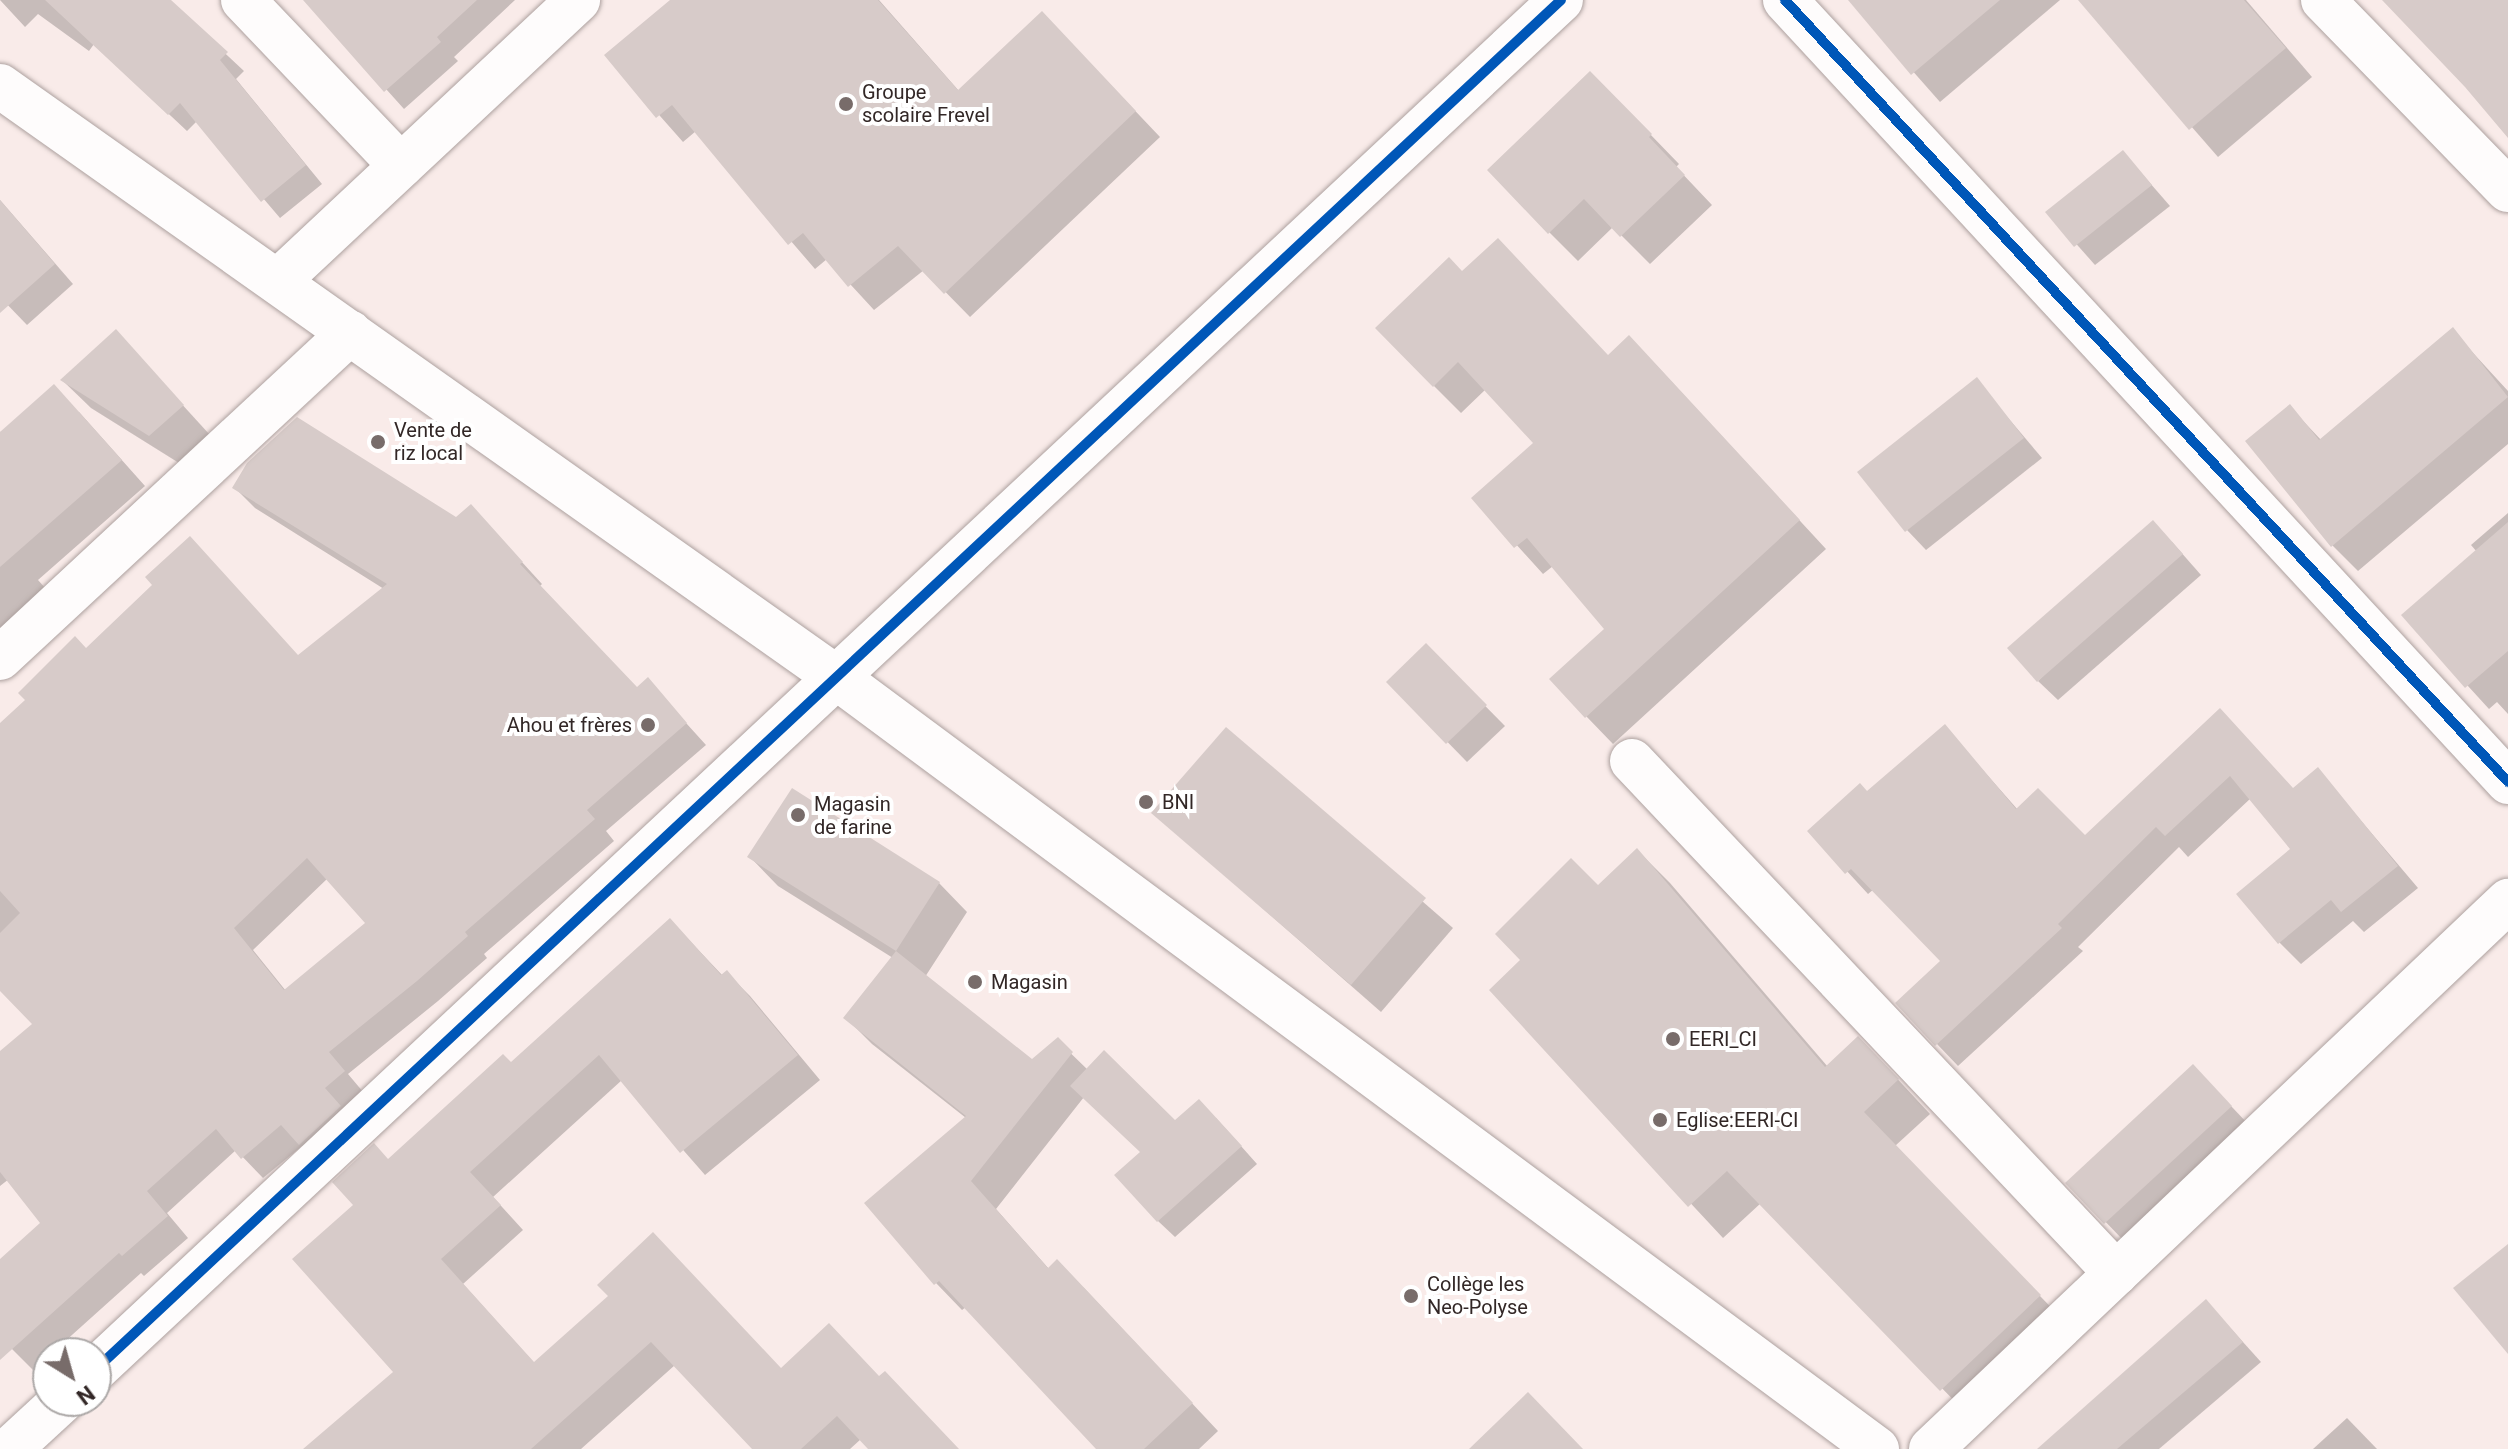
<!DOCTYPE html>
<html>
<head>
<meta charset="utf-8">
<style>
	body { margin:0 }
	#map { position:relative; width:2508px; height:1449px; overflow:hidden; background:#f9ebe9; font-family:Roboto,sans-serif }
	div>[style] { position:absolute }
	.shadow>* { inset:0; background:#0003 }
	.building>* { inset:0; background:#d7cbc9 }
	.roads { filter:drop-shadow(0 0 2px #ada19f) drop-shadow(0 0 2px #ada19f) }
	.minor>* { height:44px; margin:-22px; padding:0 22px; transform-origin:22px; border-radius:22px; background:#fefcfc }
	.secondary>* { height:44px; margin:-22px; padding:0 22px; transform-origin:22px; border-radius:22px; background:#fefcfc }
	.cycleway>* { height:10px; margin:-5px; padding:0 5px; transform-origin:5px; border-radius:5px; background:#0057b8 }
	.dots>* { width:22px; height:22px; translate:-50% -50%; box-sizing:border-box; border:4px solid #fff; border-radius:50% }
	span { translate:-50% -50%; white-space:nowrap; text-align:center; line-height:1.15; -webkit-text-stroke:8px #fff; paint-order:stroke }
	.poi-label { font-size:20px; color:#322726 }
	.left { translate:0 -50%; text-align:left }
	.right { translate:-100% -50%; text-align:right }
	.north { position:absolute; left:32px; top:1337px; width:80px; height:80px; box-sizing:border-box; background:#fff; border:2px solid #ada9a8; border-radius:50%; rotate:143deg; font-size:22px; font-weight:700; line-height:32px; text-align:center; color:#322726 }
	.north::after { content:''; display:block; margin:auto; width:28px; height:36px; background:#786c6a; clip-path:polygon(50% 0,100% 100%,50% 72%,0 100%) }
</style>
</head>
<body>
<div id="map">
	<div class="shadow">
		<i style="clip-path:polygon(0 0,168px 0,244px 71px,236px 79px,322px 184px,280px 218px,197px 121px,187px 131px,94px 44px,89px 51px,38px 14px,25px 27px)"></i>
		<i style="clip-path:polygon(306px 0,515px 0,454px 57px,458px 61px,404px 109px)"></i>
		<i style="clip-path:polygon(674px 0,879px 0,959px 91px,1066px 38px,1160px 137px,970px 317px,924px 270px,874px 310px,827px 259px,815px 269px,696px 131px,683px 142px,607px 56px)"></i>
		<i style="clip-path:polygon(1850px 0,2060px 0,1940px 102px)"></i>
		<i style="clip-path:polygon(2081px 0,2246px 0,2312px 77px,2218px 157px)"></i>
		<i style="clip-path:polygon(1619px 102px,1679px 164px,1676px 167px,1712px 205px,1650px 264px,1613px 227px,1578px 261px,1549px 232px)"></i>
		<i style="clip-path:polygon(2123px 152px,2170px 206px,2095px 265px,2048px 212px)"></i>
		<i style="clip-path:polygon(0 200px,73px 284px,27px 325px,0 297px)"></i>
		<i style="clip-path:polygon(1463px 273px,1608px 357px,1656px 365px,1826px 549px,1613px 744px,1586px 716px,1607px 629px,1553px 566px,1543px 574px,1474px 498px,1536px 444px,1486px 389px,1461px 413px,1434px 386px)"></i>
		<i style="clip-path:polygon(2452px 330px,2508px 391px,2508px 444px,2358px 571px,2333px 546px,2248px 441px,2290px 407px,2322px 441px)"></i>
		<i style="clip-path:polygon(116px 332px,210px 435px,179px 463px,91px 408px,62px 380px)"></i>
		<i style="clip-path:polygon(1976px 380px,2042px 458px,1926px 550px,1907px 530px)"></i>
		<i style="clip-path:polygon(79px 412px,145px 486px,38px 580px,46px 589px,0 630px,0 432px)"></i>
		<i style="clip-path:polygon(evenodd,234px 487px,457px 519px,471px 506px,542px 584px,540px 586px,637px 689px,647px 680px,706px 745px,606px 831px,614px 841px,484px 954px,487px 958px,438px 1001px,348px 1074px,364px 1093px,321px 1165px,302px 1146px,263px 1178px,236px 1150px,167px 1213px,188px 1238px,144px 1276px,141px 1273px,33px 1370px,9px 1346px,0 1343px,0 1262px,43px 1223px,9px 1179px,0 1186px,0 1053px,35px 1024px,0 988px,0 726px,86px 651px,299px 657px,384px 589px,255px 508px,234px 487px,328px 878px,368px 923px,286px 991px,253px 950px,328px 878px)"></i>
		<i style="clip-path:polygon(2508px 513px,2508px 714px,2497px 702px,2489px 709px,2404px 616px,2477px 552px,2471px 545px)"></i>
		<i style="clip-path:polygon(2172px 542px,2201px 575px,2058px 700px,2038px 681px)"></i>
		<i style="clip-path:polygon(1426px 646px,1505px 726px,1467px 762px,1389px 682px)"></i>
		<i style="clip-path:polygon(2220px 711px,2294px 790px,2318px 770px,2418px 888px,2364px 932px,2353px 921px,2301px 964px,2279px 942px,2293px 850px,2251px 798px,2188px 857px,2179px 847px,2078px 947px,2083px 951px,1958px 1066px,1937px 1044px,1942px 962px,1874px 889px,1868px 894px,1810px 831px,1867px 793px,1945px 727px,2018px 810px,2085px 838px)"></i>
		<i style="clip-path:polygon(1226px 730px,1453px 928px,1381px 1012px,1154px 813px)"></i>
		<i style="clip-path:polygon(1637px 850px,1670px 883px,1828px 1067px,1891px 1072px,1930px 1114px,1895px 1146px,2072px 1329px,1975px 1422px,1761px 1203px,1723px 1238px,1492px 990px)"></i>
		<i style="clip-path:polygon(750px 857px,939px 883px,967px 912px,925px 977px,1032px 1062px,1057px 1040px,1088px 1070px,1175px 1123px,1216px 1118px,1257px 1164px,1175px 1237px,1158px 1221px,1142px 1153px,1084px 1097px,996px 1209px,1049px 1269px,1084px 1288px,1218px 1431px,1199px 1449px,1099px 1449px,966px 1307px,962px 1310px,936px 1283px,966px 1118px,872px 1044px,846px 1018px,893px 958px,778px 886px)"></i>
		<i style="clip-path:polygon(670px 920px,723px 976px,727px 973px,750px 996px,820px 1080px,705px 1175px,622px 1080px,493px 1197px,523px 1230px,463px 1284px,535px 1364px,610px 1296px,782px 1370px,880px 1378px,957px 1449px,871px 1449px,861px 1439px,850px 1449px,754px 1449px,675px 1365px,581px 1449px,335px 1449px,396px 1372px,356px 1205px,389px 1161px,512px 1065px)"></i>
		<i style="clip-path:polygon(2212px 1086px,2250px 1126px,2125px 1242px,2068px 1183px)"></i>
		<i style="clip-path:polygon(2206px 1301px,2261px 1362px,2159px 1449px,2052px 1449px)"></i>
		<i style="clip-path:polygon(2347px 1418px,2377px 1449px,2313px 1449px)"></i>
	</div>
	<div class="building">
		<i style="clip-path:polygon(45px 0,171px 0,228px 52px,220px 60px,306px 165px,261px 202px,180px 103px,168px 115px)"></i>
		<i style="clip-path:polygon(303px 0,477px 0,437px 37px,441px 42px,384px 92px)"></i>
		<i style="clip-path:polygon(670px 0,878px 0,958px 90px,1042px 11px,1136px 111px,944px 294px,898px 246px,848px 287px,803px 233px,788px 245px,672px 105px,656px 118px,604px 55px)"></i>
		<i style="clip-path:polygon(1848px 0,2000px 0,1911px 75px)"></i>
		<i style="clip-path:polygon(2078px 0,2244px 0,2286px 48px,2189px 130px)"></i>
		<i style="clip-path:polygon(2382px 0,2508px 0,2508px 138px,2465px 87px)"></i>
		<i style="clip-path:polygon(1590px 71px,1652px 134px,1649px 137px,1685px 175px,1620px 237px,1584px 199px,1548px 234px,1487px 170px)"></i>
		<i style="clip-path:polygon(2123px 150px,2152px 185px,2074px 247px,2045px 212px)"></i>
		<i style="clip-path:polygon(0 200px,55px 264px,0 313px)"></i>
		<i style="clip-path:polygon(1498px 238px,1608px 355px,1629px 335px,1800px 520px,1585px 718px,1549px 679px,1604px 629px,1527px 538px,1514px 548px,1471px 498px,1533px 443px,1458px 362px,1433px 387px,1375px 328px,1449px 257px,1462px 271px)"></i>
		<i style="clip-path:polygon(2453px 327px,2508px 397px,2331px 547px,2245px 441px,2290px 404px,2319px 440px)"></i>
		<i style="clip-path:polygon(116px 329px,184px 405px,149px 436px,60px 380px)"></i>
		<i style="clip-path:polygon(1977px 377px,2024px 438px,1905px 532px,1857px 472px)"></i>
		<i style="clip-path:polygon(54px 384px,122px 460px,0 567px,0 432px)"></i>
		<i style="clip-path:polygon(evenodd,297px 417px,456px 517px,471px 504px,523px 562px,520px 564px,637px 687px,648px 677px,687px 723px,587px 810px,595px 819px,465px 932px,468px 936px,417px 981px,329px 1052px,345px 1071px,325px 1088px,341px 1106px,299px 1145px,281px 1125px,241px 1159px,216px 1129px,147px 1191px,168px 1216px,122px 1256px,119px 1253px,0 1360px,0 1259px,40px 1223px,0 1172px,0 1051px,32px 1024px,0 991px,0 933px,20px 913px,0 891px,0 723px,25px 700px,18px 693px,75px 636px,86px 648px,152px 585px,145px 577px,190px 536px,298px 655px,387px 584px,232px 488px,247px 463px,297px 417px,307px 858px,365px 923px,284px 990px,234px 928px,307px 858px)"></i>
		<i style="clip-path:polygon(2153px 520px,2183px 554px,2037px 682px,2007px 648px)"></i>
		<i style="clip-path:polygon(2508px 522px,2508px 651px,2465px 688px,2401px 615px)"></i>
		<i style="clip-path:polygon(1426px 643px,1487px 705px,1446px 744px,1386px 682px)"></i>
		<i style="clip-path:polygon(2220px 708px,2293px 788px,2318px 767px,2398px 866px,2341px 912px,2331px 900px,2278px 944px,2236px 894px,2290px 849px,2230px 776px,2165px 836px,2156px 827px,2058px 924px,2062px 928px,1935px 1046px,1895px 1003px,1940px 961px,1851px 869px,1845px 874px,1807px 831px,1860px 783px,1867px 791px,1945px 724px,2016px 809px,2038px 788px,2085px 835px)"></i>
		<i style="clip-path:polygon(1226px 727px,1426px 898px,1351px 985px,1151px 813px)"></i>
		<i style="clip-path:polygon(792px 788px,940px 882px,896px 951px,747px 857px)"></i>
		<i style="clip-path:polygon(1637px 848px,1825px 1067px,1858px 1036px,1899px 1079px,1864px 1112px,2041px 1295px,1940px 1391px,1727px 1171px,1688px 1207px,1489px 990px,1520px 960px,1495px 934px,1571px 858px,1598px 885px)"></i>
		<i style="clip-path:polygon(670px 918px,721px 975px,727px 970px,798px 1055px,680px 1153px,599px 1055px,470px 1172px,501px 1205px,441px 1259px,534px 1362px,608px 1296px,597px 1285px,653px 1232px,781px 1368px,829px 1323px,879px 1376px,885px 1371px,959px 1449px,868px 1449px,837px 1416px,801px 1449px,752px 1449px,651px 1342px,531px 1449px,303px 1449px,393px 1372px,292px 1259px,353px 1205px,332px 1182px,374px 1143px,388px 1159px,503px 1054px,511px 1062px)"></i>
		<i style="clip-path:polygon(896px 951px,1032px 1059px,1058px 1037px,1073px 1052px,971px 1181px,1048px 1268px,1057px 1259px,1193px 1403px,1144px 1449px,1096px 1449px,939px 1281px,934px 1285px,864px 1203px,966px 1116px,843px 1018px)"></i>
		<i style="clip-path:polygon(1104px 1050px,1175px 1120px,1199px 1099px,1242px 1146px,1157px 1222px,1114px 1175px,1140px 1152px,1070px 1086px)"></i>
		<i style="clip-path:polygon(2193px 1064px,2232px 1106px,2104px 1224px,2065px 1183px)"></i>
		<i style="clip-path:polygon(2508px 1244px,2508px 1354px,2453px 1288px)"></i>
		<i style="clip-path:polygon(2206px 1299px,2243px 1342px,2117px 1449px,2037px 1449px)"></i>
		<i style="clip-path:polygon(1528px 1392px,1583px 1449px,1469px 1449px)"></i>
	</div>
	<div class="roads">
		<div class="minor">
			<i style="left:243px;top:0;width:229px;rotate:46.4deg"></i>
			<i style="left:1785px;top:0;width:1065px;rotate:47.24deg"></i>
			<i style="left:2323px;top:0;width:265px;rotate:45.8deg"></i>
			<i style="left:278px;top:281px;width:411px;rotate:-43.1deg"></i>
			<i style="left:0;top:658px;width:478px;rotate:-42.9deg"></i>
			<i style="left:1632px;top:761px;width:705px;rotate:46.61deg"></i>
			<i style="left:96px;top:1369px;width:2005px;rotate:-43.06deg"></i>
			<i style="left:10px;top:1449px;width:71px;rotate:-42.7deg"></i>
			<i style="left:1931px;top:1449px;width:796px;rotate:-43.52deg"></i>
		</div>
		<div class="secondary">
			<i style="left:0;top:86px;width:1024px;rotate:35.26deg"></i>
			<i style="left:836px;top:677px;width:1296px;rotate:36.56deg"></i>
		</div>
	</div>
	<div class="cycleway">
		<i style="left:1785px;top:0;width:1065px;rotate:47.24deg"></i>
		<i style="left:96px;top:1369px;width:2005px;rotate:-43.06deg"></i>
	</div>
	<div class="dots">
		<i style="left:846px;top:104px;background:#786c6a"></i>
		<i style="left:378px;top:442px;background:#786c6a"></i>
		<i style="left:648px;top:725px;background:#786c6a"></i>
		<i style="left:1146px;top:802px;background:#786c6a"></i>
		<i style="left:798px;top:815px;background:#786c6a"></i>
		<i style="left:975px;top:982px;background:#786c6a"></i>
		<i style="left:1673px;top:1039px;background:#786c6a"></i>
		<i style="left:1660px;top:1120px;background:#786c6a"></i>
		<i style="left:1411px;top:1296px;background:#786c6a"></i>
	</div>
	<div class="poi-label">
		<span class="left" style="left:862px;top:104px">Groupe<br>scolaire Frevel</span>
		<span class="left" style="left:394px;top:442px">Vente de<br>riz local</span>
		<span class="right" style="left:632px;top:725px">Ahou et frères</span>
		<span class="left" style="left:1162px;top:802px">BNI</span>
		<span class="left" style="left:814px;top:816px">Magasin<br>de farine</span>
		<span class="left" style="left:991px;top:982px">Magasin</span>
		<span class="left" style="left:1689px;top:1039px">EERI_CI</span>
		<span class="left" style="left:1676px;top:1120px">Eglise:EERI-CI</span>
		<span class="left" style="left:1427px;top:1296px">Collège les<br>Neo-Polyse</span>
	</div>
	<div class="north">N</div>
</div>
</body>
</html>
